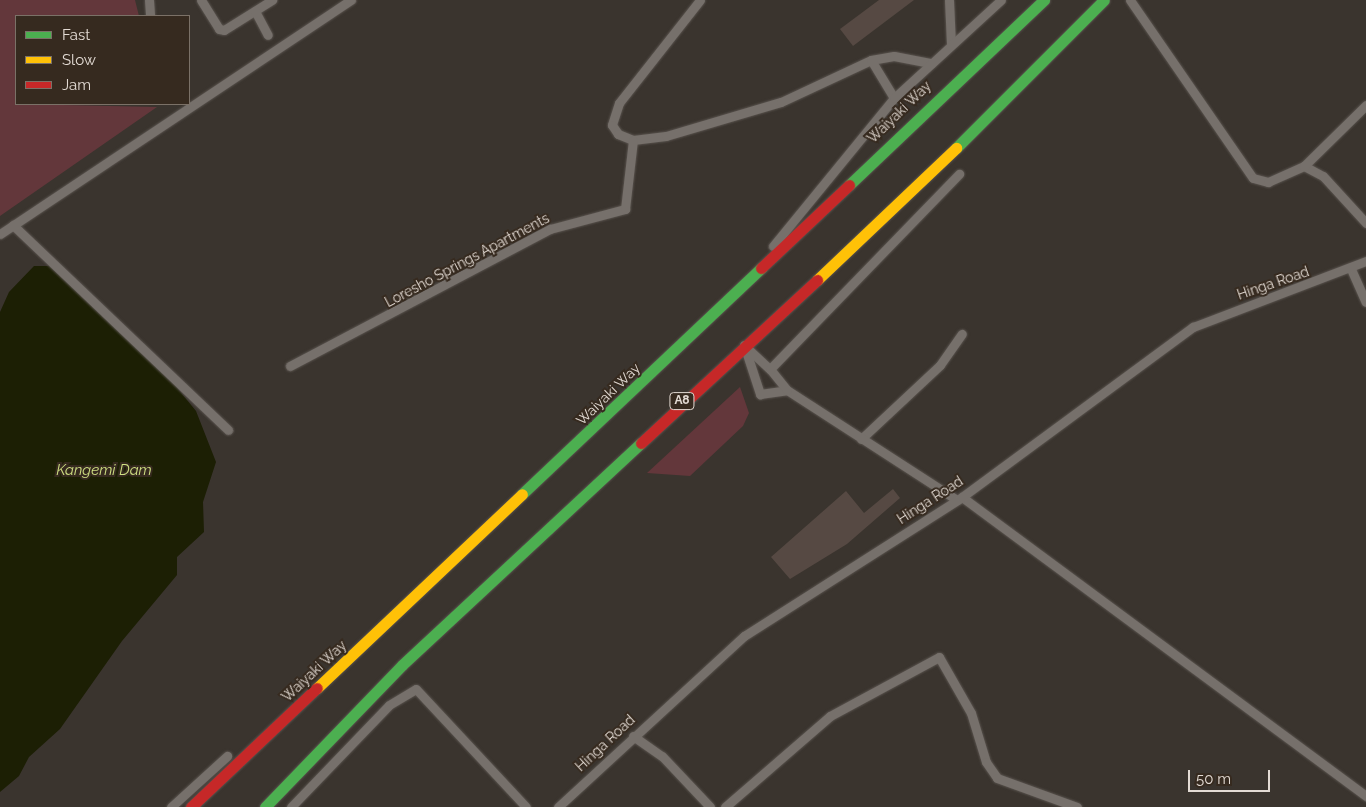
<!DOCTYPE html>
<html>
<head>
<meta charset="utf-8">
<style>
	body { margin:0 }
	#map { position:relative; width:1366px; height:807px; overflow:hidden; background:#3a342e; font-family:Raleway,sans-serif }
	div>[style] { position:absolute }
	.green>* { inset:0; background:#63373b }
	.water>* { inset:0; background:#1c1f04 }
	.building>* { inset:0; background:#564943 }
	.roads { filter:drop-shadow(0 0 1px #58524d) drop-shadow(0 0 1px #58524d) }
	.street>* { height:9px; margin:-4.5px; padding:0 4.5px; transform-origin:4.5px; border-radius:4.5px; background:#76706b }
	.fast>* { height:11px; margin:-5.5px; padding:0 5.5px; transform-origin:5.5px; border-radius:5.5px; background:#4caf50 }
	.slow>* { height:11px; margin:-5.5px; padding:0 5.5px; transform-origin:5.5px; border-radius:5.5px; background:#ffc107 }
	.jam>* { height:11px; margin:-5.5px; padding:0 5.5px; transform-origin:5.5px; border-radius:5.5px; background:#c62828 }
	span { translate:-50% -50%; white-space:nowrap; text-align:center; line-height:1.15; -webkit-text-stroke:4px #362a1f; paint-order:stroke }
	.shield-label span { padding:1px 4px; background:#362a1f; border:1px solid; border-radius:4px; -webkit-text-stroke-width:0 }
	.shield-label { font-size:12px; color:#e3dbd4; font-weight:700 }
	.street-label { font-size:14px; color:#e3dbd4 }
	.water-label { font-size:15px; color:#cfdf82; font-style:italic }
	.legend { position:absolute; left:15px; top:15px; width:175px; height:90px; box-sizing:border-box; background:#362a1f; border:1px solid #7b7167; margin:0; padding:6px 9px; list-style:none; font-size:15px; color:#e3dbd4 }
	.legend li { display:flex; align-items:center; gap:10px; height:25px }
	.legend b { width:25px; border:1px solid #7b7167 }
	.scale { position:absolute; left:1188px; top:770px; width:82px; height:22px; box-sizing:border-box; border:2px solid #e3dbd4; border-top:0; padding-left:6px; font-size:15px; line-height:18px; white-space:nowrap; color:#e3dbd4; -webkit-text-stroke:4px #362a1f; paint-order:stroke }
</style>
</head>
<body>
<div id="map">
	<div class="green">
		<i style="clip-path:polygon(0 0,135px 0,139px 16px,16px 16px,16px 104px,157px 107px,0 216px)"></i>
		<i style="clip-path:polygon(740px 387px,749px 413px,743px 426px,690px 476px,647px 473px)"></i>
	</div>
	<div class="water">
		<i style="clip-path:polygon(34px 266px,49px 266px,160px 367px,196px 411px,216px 462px,203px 502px,204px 532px,177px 557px,177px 575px,122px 641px,60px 729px,29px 757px,19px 776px,0 792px,0 312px,9px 292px)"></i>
	</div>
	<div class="building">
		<i style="clip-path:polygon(879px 0,914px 0,853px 46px,840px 29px)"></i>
		<i style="clip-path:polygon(893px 489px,900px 498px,847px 544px,790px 579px,771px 557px,846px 491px,864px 513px)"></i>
	</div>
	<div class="roads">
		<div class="street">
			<i style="left:149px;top:0;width:16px;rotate:86deg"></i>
			<i style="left:201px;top:0;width:34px;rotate:58deg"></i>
			<i style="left:219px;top:29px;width:5px;rotate:11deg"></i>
			<i style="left:224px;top:30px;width:57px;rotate:-32deg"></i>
			<i style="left:700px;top:0;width:131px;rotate:128.2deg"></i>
			<i style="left:619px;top:103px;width:23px;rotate:108deg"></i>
			<i style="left:612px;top:125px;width:11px;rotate:56deg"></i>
			<i style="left:618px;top:134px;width:16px;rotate:22deg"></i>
			<i style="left:633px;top:140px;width:33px;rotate:-7deg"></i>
			<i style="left:666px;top:136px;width:120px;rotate:-16.5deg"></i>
			<i style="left:781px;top:102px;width:99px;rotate:-25deg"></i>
			<i style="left:871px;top:60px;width:23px;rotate:-10deg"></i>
			<i style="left:894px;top:56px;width:38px;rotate:11deg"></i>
			<i style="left:949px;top:0;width:44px;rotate:87.4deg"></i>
			<i style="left:1130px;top:0;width:216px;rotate:55.4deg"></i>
			<i style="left:1253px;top:178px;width:16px;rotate:15deg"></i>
			<i style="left:1268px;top:182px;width:39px;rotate:-24deg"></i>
			<i style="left:1304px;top:166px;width:21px;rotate:28deg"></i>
			<i style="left:1323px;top:176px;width:64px;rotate:47.5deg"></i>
			<i style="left:255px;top:11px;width:27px;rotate:62deg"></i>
			<i style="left:871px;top:60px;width:44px;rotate:58.8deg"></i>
			<i style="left:1304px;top:166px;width:87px;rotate:-44.5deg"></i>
			<i style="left:13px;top:225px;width:297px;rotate:43.6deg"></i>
			<i style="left:0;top:234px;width:422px;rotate:-33.7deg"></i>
			<i style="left:773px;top:246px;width:191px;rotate:-50.7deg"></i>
			<i style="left:894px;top:98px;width:145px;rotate:-42.5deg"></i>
			<i style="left:1351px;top:269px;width:36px;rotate:66deg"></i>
			<i style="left:744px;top:345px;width:52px;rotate:71.9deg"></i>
			<i style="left:760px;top:394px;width:27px;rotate:-8deg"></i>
			<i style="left:746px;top:347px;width:33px;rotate:43deg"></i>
			<i style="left:290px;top:366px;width:294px;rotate:-27.8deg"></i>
			<i style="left:550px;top:229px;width:78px;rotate:-14.9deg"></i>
			<i style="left:625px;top:209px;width:69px;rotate:-83.4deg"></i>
			<i style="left:861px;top:439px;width:108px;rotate:-43.1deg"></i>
			<i style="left:940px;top:365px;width:38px;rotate:-55deg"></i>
			<i style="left:962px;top:497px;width:503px;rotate:36.51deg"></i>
			<i style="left:957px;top:500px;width:202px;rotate:-147.1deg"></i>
			<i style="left:787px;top:390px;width:27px;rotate:-129deg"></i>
			<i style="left:770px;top:369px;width:272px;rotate:-45.9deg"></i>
			<i style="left:633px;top:736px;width:35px;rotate:35deg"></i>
			<i style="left:662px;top:756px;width:70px;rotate:46.7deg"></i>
			<i style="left:171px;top:807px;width:76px;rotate:-42.3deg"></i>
			<i style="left:291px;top:807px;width:141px;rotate:-46.1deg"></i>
			<i style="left:389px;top:705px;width:31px;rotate:-31deg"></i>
			<i style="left:416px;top:689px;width:161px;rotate:47deg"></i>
			<i style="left:558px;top:807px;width:253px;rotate:-42.6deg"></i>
			<i style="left:744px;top:636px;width:259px;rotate:-32.5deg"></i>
			<i style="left:962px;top:497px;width:287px;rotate:-36.4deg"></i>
			<i style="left:1193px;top:327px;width:185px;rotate:-20.9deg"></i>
			<i style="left:725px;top:807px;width:139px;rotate:-40.9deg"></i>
			<i style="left:830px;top:716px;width:124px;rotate:-28.4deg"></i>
			<i style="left:939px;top:657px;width:64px;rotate:60.3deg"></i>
			<i style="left:971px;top:713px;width:51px;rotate:73deg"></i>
			<i style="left:986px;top:762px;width:19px;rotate:55deg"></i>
			<i style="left:997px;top:778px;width:85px;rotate:19.9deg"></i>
		</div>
		<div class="fast">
			<i style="left:956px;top:148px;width:209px;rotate:-45deg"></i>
			<i style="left:849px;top:185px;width:269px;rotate:-43.5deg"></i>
			<i style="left:522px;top:494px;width:329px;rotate:-43.4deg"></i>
			<i style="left:265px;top:807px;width:197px;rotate:-46deg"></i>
			<i style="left:402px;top:665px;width:326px;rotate:-42.9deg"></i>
		</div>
		<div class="slow">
			<i style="left:817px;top:280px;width:192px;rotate:-43.5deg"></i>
			<i style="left:317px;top:688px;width:282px;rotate:-43.4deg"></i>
		</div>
		<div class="jam">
			<i style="left:761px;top:268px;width:121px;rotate:-43.3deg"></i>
			<i style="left:641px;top:443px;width:240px;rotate:-42.8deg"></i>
			<i style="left:191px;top:807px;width:173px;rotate:-43.4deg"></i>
		</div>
	</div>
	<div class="shield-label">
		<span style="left:682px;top:401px">A8</span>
	</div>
	<div class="street-label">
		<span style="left:899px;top:112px;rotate:-44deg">Waiyaki Way</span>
		<span style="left:467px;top:260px;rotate:-28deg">Loresho Springs Apartments</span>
		<span style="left:1273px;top:283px;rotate:-19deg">Hinga Road</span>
		<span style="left:608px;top:394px;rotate:-44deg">Waiyaki Way</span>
		<span style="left:930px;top:500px;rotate:-33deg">Hinga Road</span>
		<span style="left:314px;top:671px;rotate:-43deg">Waiyaki Way</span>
		<span style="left:605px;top:743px;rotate:-43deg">Hinga Road</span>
	</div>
	<div class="water-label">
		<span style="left:104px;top:471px">Kangemi Dam</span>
	</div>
	<ul class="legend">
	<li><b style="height:6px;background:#4caf50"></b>Fast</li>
	<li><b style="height:6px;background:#ffc107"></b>Slow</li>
	<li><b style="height:6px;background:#c62828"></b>Jam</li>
	</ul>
	<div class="scale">50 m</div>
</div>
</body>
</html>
